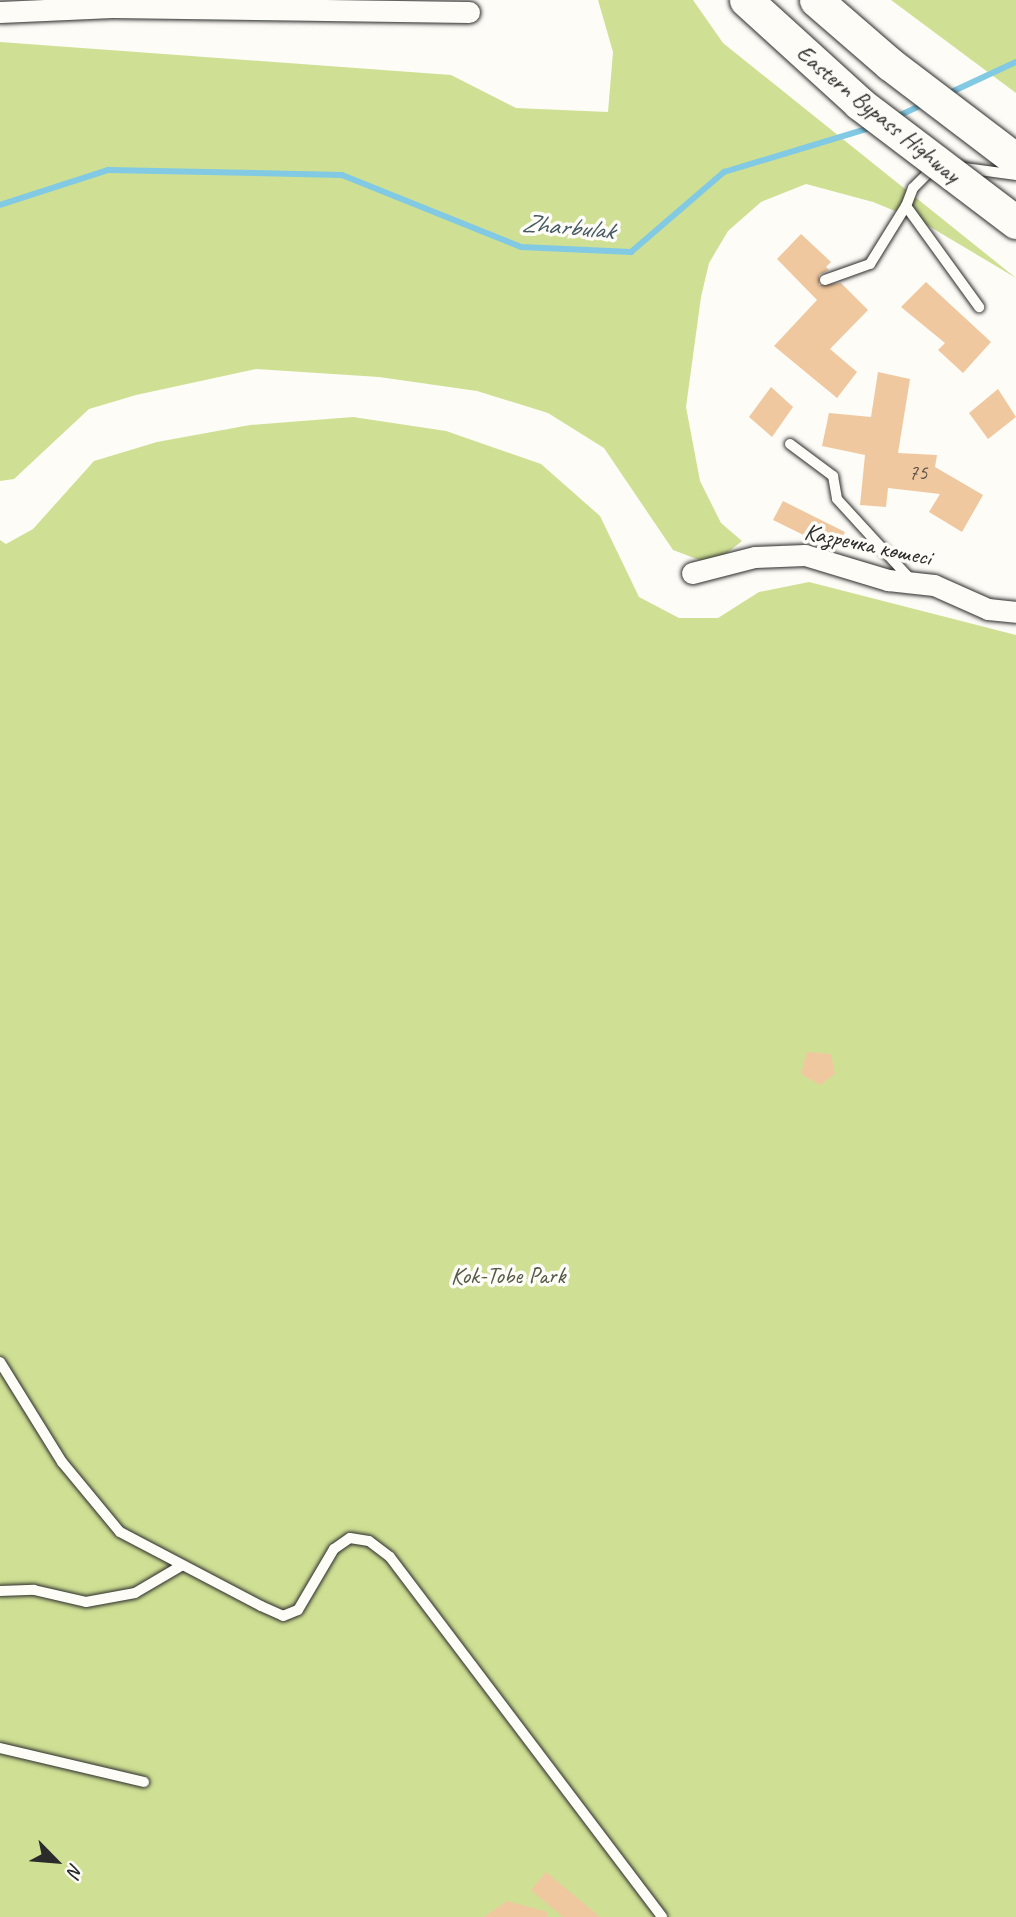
<!DOCTYPE html>
<html>
<head>
<meta charset="utf-8">
<style>
	body { margin:0 }
	#map { position:relative; width:1016px; height:1917px; overflow:hidden; background:#fdfcf7; font-family:Caveat,sans-serif }
	div>[style] { position:absolute }
	.green>* { inset:0; background:#cfe094 }
	.stream>* { height:6px; margin:-3px; padding:0 3px; transform-origin:3px; border-radius:3px; background:#82c9e3 }
	.building>* { inset:0; background:#f0c89f }
	.roads { filter:drop-shadow(0 0 2px #2b2b2b) drop-shadow(0 0 2px #2b2b2b) }
	.service>* { height:10px; margin:-5px; padding:0 5px; transform-origin:5px; border-radius:5px; background:#fdfcf7 }
	.minor>* { height:21px; margin:-10.5px; padding:0 10.5px; transform-origin:10.5px; border-radius:10.5px; background:#fdfcf7 }
	.primary>* { height:33px; margin:-16.5px; padding:0 16.5px; transform-origin:16.5px; border-radius:16.5px; background:#fdfcf7 }
	.bridges { filter:drop-shadow(0 0 2px #2b2b2b) drop-shadow(0 0 2px #2b2b2b) }
	.primary-bridge>* { height:33px; margin:-16.5px; padding:0 16.5px; transform-origin:16.5px; border-radius:16.5px; background:#fdfcf7 }
	span { translate:-50% -50%; white-space:nowrap; text-align:center; line-height:1.15; -webkit-text-stroke:7px #fdfcf7; paint-order:stroke }
	.number-label { font-size:21px; color:#5c5248 }
	.number-label span { -webkit-text-stroke-width:0 }
	.street-label { font-size:24px; color:#2b2b2b }
	.park-label { font-size:24px; color:#545845 }
	.water-label { font-size:26px; color:#455a62; font-style:italic }
	.north { position:absolute; left:21px; top:1826px; width:70px; height:70px; -webkit-text-stroke:5px #fdfcf7; paint-order:stroke; rotate:115deg; font-size:19px; font-weight:700; line-height:28px; text-align:center; color:#2b2b2b }
	.north::after { content:''; display:block; margin:auto; width:24px; height:32px; background:#2b2b2b; clip-path:polygon(50% 0,100% 100%,50% 72%,0 100%) }
</style>
</head>
<body>
<div id="map">
	<div class="green">
		<i style="clip-path:polygon(598px 0,693px 0,723px 43px,1016px 278px,922px 222px,873px 202px,806px 184px,761px 202px,728px 231px,709px 263px,701px 297px,686px 407px,700px 481px,721px 523px,742px 541px,722px 557px,702px 561px,673px 550px,604px 448px,548px 413px,477px 391px,379px 377px,256px 369px,136px 395px,89px 409px,14px 479px,0 481px,0 42px,451px 75px,516px 108px,608px 112px,613px 52px)"></i>
		<i style="clip-path:polygon(891px 0,1016px 0,1016px 93px)"></i>
		<i style="clip-path:polygon(353px 417px,446px 431px,541px 464px,600px 516px,639px 597px,679px 618px,718px 618px,759px 592px,809px 582px,1016px 635px,1016px 1917px,0 1917px,0 540px,6px 544px,33px 529px,94px 461px,157px 442px,250px 425px)"></i>
	</div>
	<div class="stream">
		<i style="left:947px;top:94px;width:76px;rotate:-24.9deg"></i>
		<i style="left:896px;top:117px;width:31px;rotate:-25deg"></i>
		<i style="left:0;top:205px;width:114px;rotate:-18deg"></i>
		<i style="left:108px;top:170px;width:234px;rotate:1.2deg"></i>
		<i style="left:342px;top:175px;width:193px;rotate:21.9deg"></i>
		<i style="left:521px;top:247px;width:110px;rotate:2.6deg"></i>
		<i style="left:631px;top:252px;width:123px;rotate:-40.7deg"></i>
		<i style="left:724px;top:172px;width:156px;rotate:-16.8deg"></i>
	</div>
	<div class="building">
		<i style="clip-path:polygon(801px 234px,831px 262px,826px 267px,829px 270px,819px 275px,819px 285px,841px 283px,868px 310px,830px 349px,857px 372px,837px 398px,774px 346px,817px 300px,777px 259px)"></i>
		<i style="clip-path:polygon(926px 282px,991px 342px,963px 373px,938px 350px,945px 343px,901px 307px)"></i>
		<i style="clip-path:polygon(878px 372px,910px 379px,898px 453px,937px 455px,935px 467px,983px 495px,962px 532px,929px 512px,940px 494px,888px 488px,886px 507px,860px 505px,865px 455px,822px 446px,829px 413px,871px 417px)"></i>
		<i style="clip-path:polygon(771px 387px,793px 407px,772px 437px,749px 417px)"></i>
		<i style="clip-path:polygon(998px 389px,1016px 417px,988px 439px,969px 413px)"></i>
		<i style="clip-path:polygon(783px 501px,845px 532px,836px 551px,773px 520px)"></i>
		<i style="clip-path:polygon(807px 1052px,831px 1054px,835px 1074px,820px 1085px,801px 1074px)"></i>
		<i style="clip-path:polygon(546px 1872px,600px 1917px,563px 1917px,531px 1890px)"></i>
		<i style="clip-path:polygon(507px 1901px,548px 1912px,547px 1917px,484px 1917px)"></i>
	</div>
	<div class="roads">
		<div class="service">
			<i style="left:934px;top:167px;width:30px;rotate:135deg"></i>
			<i style="left:913px;top:188px;width:19px;rotate:111deg"></i>
			<i style="left:906px;top:206px;width:125px;rotate:54.1deg"></i>
			<i style="left:957px;top:167px;width:60px;rotate:7.7deg"></i>
			<i style="left:825px;top:280px;width:48px;rotate:-19.6deg"></i>
			<i style="left:870px;top:264px;width:68px;rotate:-58.2deg"></i>
			<i style="left:790px;top:444px;width:54px;rotate:36.7deg"></i>
			<i style="left:833px;top:476px;width:23px;rotate:80deg"></i>
			<i style="left:837px;top:499px;width:110px;rotate:47.6deg"></i>
			<i style="left:0;top:1362px;width:118px;rotate:58.2deg"></i>
			<i style="left:62px;top:1462px;width:91px;rotate:50.4deg"></i>
			<i style="left:120px;top:1532px;width:159px;rotate:27.7deg"></i>
			<i style="left:261px;top:1606px;width:24px;rotate:24deg"></i>
			<i style="left:283px;top:1616px;width:16px;rotate:-22deg"></i>
			<i style="left:298px;top:1610px;width:71px;rotate:-59.5deg"></i>
			<i style="left:334px;top:1549px;width:19px;rotate:-35deg"></i>
			<i style="left:350px;top:1538px;width:19px;rotate:9deg"></i>
			<i style="left:369px;top:1541px;width:26px;rotate:37deg"></i>
			<i style="left:390px;top:1557px;width:451px;rotate:52.9deg"></i>
			<i style="left:0;top:1591px;width:34px;rotate:-2deg"></i>
			<i style="left:34px;top:1590px;width:53px;rotate:13deg"></i>
			<i style="left:86px;top:1602px;width:50px;rotate:-10.4deg"></i>
			<i style="left:135px;top:1593px;width:53px;rotate:-30.4deg"></i>
			<i style="left:0;top:1748px;width:148px;rotate:13.3deg"></i>
		</div>
		<div class="minor">
			<i style="left:0;top:12px;width:112px;rotate:-2.6deg"></i>
			<i style="left:112px;top:7px;width:357px;rotate:0.8deg"></i>
			<i style="left:692px;top:573px;width:65px;rotate:-14.3deg"></i>
			<i style="left:755px;top:557px;width:50px;rotate:-2.3deg"></i>
			<i style="left:805px;top:555px;width:87px;rotate:16.8deg"></i>
			<i style="left:888px;top:580px;width:46px;rotate:6.2deg"></i>
			<i style="left:934px;top:585px;width:59px;rotate:24deg"></i>
			<i style="left:988px;top:609px;width:28px;rotate:6deg"></i>
		</div>
		<div class="primary">
			<i style="left:816px;top:0;width:98px;rotate:40.9deg"></i>
			<i style="left:890px;top:64px;width:158px;rotate:37.3deg"></i>
		</div>
	</div>
	<div class="bridges">
		<div class="primary-bridge">
			<i style="left:746px;top:0;width:153px;rotate:42.3deg"></i>
			<i style="left:859px;top:103px;width:197px;rotate:37.2deg"></i>
		</div>
	</div>
	<div class="number-label">
		<span style="left:918px;top:472px">75</span>
	</div>
	<div class="street-label">
		<span style="left:878px;top:114px;rotate:39deg">Eastern Bypass Highway</span>
		<span style="left:868px;top:545px;rotate:12deg">Казречка көшесі</span>
	</div>
	<div class="park-label">
		<span style="left:508px;top:1276px">Kok-Tobe Park</span>
	</div>
	<div class="water-label">
		<span style="left:568px;top:227px;rotate:5deg">Zharbulak</span>
	</div>
	<div class="north">N</div>
</div>
</body>
</html>
